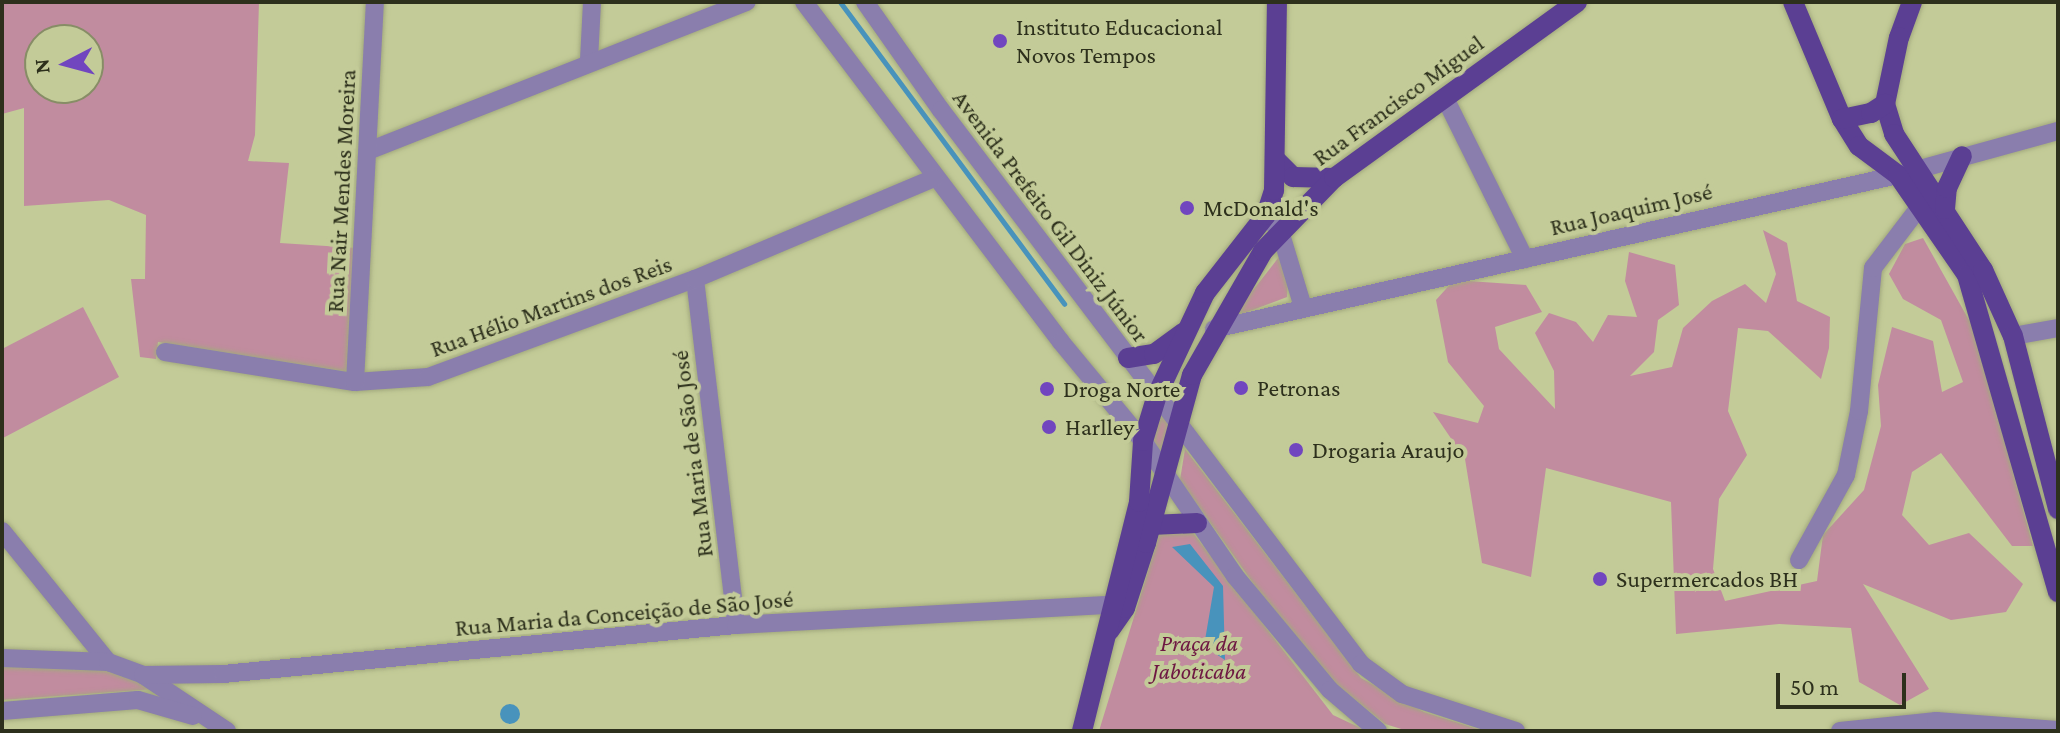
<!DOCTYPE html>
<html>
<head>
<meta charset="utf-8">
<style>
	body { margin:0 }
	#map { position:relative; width:2060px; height:733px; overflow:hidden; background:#c3cb98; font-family:"Crimson Pro",serif }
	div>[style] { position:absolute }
	.green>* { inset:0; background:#c18c9f }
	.water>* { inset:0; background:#4893bc }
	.round { border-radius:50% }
	.stream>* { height:5px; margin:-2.5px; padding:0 2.5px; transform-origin:2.5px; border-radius:2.5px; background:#4893bc }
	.roads { filter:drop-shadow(0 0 2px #a2a97d) drop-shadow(0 0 2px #a2a97d) }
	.minor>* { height:18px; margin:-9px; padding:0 9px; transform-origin:9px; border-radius:9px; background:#8a7ead }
	.major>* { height:20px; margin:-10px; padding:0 10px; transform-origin:10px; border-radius:10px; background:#5b3f93 }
	.dots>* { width:22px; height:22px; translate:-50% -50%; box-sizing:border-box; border:4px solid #c3cb98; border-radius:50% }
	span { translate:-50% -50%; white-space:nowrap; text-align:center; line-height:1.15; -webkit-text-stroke:8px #c3cb98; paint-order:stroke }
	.poi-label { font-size:24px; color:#2d301c }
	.left { translate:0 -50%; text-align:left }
	.street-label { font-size:24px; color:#2d301c }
	.park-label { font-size:24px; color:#6e1742; font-style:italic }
	.frame { position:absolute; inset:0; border:4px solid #2d301c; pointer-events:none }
	.north { position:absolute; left:24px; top:24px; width:80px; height:80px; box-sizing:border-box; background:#c3cb98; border:2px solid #878d66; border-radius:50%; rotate:264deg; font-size:22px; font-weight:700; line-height:32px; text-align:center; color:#2d301c }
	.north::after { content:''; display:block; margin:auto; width:28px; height:36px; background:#7146bf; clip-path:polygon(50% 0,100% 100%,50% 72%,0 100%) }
	.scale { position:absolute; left:1776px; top:673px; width:130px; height:36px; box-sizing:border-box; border:4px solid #2d301c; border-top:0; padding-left:10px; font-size:24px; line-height:28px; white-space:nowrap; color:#2d301c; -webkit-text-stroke:6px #c3cb98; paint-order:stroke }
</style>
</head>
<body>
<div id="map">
	<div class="green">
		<i style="clip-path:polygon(evenodd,2px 2px,259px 2px,255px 135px,248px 161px,289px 163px,280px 243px,357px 248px,350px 372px,158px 342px,156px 359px,140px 357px,131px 279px,145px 279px,146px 215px,109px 200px,24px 206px,24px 108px,2px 114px,2px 2px,40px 40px,88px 40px,88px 88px,40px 88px,40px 40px)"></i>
		<i style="clip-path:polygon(1763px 230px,1787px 243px,1797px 301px,1830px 317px,1829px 348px,1821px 379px,1768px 331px,1738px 328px,1728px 411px,1747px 455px,1719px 499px,1713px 569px,1725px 601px,1817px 581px,1823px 535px,1864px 490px,1881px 426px,1878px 385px,1892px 327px,1933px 341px,1942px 392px,1963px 382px,1941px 320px,1903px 299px,1889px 274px,1905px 244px,1923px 238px,1974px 329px,2033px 546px,2012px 546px,1941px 453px,1912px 472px,1902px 515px,1929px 545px,1969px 533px,2023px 584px,2006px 612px,1951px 620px,1863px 584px,1929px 689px,1900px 705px,1859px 682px,1851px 628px,1779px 624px,1676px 634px,1671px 502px,1546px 468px,1531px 577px,1482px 563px,1465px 459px,1433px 412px,1478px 423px,1484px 406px,1448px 362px,1436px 300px,1454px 280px,1526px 285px,1542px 312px,1495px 327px,1499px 349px,1555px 409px,1554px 371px,1535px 333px,1549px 313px,1576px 322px,1593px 342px,1608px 315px,1637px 317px,1625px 281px,1629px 252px,1675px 265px,1679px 305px,1658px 320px,1654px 352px,1630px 376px,1672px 367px,1683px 328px,1712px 301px,1745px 284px,1766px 303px,1776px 274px)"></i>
		<i style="clip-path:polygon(1279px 257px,1288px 274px,1287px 297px,1231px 318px)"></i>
		<i style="clip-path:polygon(83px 307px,119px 377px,3px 438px,2px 349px)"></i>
		<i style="clip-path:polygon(1157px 410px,1175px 430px,1164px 463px,1146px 439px)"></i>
		<i style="clip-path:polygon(1185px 449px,1361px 678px,1424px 712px,1484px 731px,1408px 731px,1385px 724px,1329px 678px,1260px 593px,1180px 480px)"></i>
		<i style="clip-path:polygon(1190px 529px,1333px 715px,1367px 731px,1099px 731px,1160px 532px)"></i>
		<i style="clip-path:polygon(2px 664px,97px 666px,155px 689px,2px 700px)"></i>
	</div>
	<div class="water">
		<i style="clip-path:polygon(1190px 544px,1223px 586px,1225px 660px,1204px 646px,1214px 587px,1172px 547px)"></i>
		<i class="round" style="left:500px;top:704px;width:20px;height:20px"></i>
	</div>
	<div class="stream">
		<i style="left:840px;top:2px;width:376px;rotate:53.4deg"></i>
	</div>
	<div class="roads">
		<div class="minor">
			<i style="left:804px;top:2px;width:426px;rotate:52.9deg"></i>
			<i style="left:1061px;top:342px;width:129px;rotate:50.4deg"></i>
			<i style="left:1143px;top:441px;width:163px;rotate:55.7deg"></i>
			<i style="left:1235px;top:576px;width:148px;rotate:50.2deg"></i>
			<i style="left:1330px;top:690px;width:63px;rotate:40.5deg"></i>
			<i style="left:865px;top:2px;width:132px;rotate:54.9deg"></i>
			<i style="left:941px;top:110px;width:695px;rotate:52.83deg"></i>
			<i style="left:1361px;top:664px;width:51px;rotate:36.2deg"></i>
			<i style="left:1402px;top:694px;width:120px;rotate:18deg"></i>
			<i style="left:589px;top:60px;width:58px;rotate:-87deg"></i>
			<i style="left:1445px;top:98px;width:180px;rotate:63.6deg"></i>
			<i style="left:368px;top:151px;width:407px;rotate:-21.5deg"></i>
			<i style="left:1266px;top:215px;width:21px;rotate:49deg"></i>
			<i style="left:1280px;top:231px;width:79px;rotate:73.2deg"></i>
			<i style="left:695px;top:279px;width:348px;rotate:83.2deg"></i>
			<i style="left:1214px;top:329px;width:701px;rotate:-12.69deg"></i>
			<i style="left:1898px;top:175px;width:166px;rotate:-15.4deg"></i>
			<i style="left:2013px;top:336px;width:46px;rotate:-10.1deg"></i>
			<i style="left:165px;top:352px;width:192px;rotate:9deg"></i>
			<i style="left:355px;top:382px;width:73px;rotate:-3.9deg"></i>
			<i style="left:428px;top:377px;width:284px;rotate:-20.2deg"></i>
			<i style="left:695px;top:279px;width:259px;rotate:-22.9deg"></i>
			<i style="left:355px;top:382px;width:381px;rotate:-87deg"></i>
			<i style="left:2px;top:531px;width:169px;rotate:51deg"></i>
			<i style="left:1799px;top:560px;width:97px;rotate:-61.1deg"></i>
			<i style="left:1846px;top:475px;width:65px;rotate:-78.5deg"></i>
			<i style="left:1859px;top:411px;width:144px;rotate:-84.4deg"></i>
			<i style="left:1873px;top:268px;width:79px;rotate:-52.7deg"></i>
			<i style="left:2px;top:658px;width:106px;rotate:2.2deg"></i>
			<i style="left:108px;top:662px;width:37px;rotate:20deg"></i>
			<i style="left:143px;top:675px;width:101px;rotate:33.7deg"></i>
			<i style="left:143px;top:675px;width:80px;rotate:-0.7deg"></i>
			<i style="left:223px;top:674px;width:515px;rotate:-5.46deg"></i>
			<i style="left:736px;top:625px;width:375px;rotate:-3.1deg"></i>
			<i style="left:2px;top:711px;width:136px;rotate:-4.6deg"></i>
			<i style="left:138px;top:700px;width:57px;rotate:16.2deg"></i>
			<i style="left:1840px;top:731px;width:97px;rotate:-5.9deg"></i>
			<i style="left:1936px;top:721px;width:122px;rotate:4.2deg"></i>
		</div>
		<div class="major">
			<i style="left:1793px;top:2px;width:127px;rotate:67.3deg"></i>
			<i style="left:1842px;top:119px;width:32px;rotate:58deg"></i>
			<i style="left:1859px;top:146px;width:49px;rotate:36.6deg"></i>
			<i style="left:1898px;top:175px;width:121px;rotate:55.4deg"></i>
			<i style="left:1967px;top:275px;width:330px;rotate:74deg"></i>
			<i style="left:1912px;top:2px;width:37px;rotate:110deg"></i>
			<i style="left:1899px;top:37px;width:68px;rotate:101.8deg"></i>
			<i style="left:1885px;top:104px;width:31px;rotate:73deg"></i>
			<i style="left:1894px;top:134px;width:163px;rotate:56.8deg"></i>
			<i style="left:1983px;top:270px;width:72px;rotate:65.6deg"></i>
			<i style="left:2013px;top:336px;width:179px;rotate:75.4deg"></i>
			<i style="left:1842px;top:119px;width:30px;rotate:-12deg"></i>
			<i style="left:1871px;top:113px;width:17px;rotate:-33deg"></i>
			<i style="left:1277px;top:161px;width:23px;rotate:45deg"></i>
			<i style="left:1293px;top:177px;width:41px;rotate:1.4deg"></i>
			<i style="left:1945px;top:209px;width:21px;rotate:-85deg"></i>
			<i style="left:1947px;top:188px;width:35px;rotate:-65deg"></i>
			<i style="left:1128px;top:358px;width:26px;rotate:-9deg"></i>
			<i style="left:1154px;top:354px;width:36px;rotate:-36deg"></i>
			<i style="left:1151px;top:525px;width:46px;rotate:-2.5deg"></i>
			<i style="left:1109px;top:631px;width:28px;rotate:-55deg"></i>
			<i style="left:1125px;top:608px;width:68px;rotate:-72.1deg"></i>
			<i style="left:1146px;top:543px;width:174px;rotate:-74.7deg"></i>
			<i style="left:1192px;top:375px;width:143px;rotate:-60.2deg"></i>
			<i style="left:1263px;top:251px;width:102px;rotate:-45.8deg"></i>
			<i style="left:1334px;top:178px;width:300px;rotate:-35.9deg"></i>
			<i style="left:1082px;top:731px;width:236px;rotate:-76deg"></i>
			<i style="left:1139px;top:502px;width:61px;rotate:-86.2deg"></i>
			<i style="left:1143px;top:441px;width:48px;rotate:-73.1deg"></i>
			<i style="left:1157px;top:395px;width:113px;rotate:-64.8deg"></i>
			<i style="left:1205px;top:293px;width:99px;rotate:-52deg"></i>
			<i style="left:1266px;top:215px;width:26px;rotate:-72deg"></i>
			<i style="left:1274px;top:190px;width:188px;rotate:-89.1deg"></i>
		</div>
	</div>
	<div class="dots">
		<i style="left:1000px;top:41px;background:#7146bf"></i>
		<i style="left:1187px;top:208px;background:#7146bf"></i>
		<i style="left:1241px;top:388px;background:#7146bf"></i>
		<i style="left:1047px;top:389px;background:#7146bf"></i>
		<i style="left:1049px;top:427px;background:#7146bf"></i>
		<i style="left:1296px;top:450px;background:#7146bf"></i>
		<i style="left:1600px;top:579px;background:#7146bf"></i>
	</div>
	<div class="poi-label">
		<span class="left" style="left:1016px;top:41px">Instituto Educacional<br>Novos Tempos</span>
		<span class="left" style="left:1203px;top:208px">McDonald's</span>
		<span class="left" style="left:1257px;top:388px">Petronas</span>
		<span class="left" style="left:1063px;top:389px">Droga Norte</span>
		<span class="left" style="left:1065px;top:427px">Harlley</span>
		<span class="left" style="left:1312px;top:450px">Drogaria Araujo</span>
		<span class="left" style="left:1616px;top:579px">Supermercados BH</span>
	</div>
	<div class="street-label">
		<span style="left:1398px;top:100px;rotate:-36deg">Rua Francisco Miguel</span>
		<span style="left:341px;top:191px;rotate:-87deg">Rua Nair Mendes Moreira</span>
		<span style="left:1631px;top:209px;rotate:-13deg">Rua Joaquim José</span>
		<span style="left:1051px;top:216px;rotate:53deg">Avenida Prefeito Gil Diniz Júnior</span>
		<span style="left:551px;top:306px;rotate:-20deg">Rua Hélio Martins dos Reis</span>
		<span style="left:692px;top:454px;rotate:-97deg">Rua Maria de São José</span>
		<span style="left:624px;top:613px;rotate:-5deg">Rua Maria da Conceição de São José</span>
	</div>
	<div class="park-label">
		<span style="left:1199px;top:657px">Praça da<br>Jaboticaba</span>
	</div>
	<div class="frame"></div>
	<div class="north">N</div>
	<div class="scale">50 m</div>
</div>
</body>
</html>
